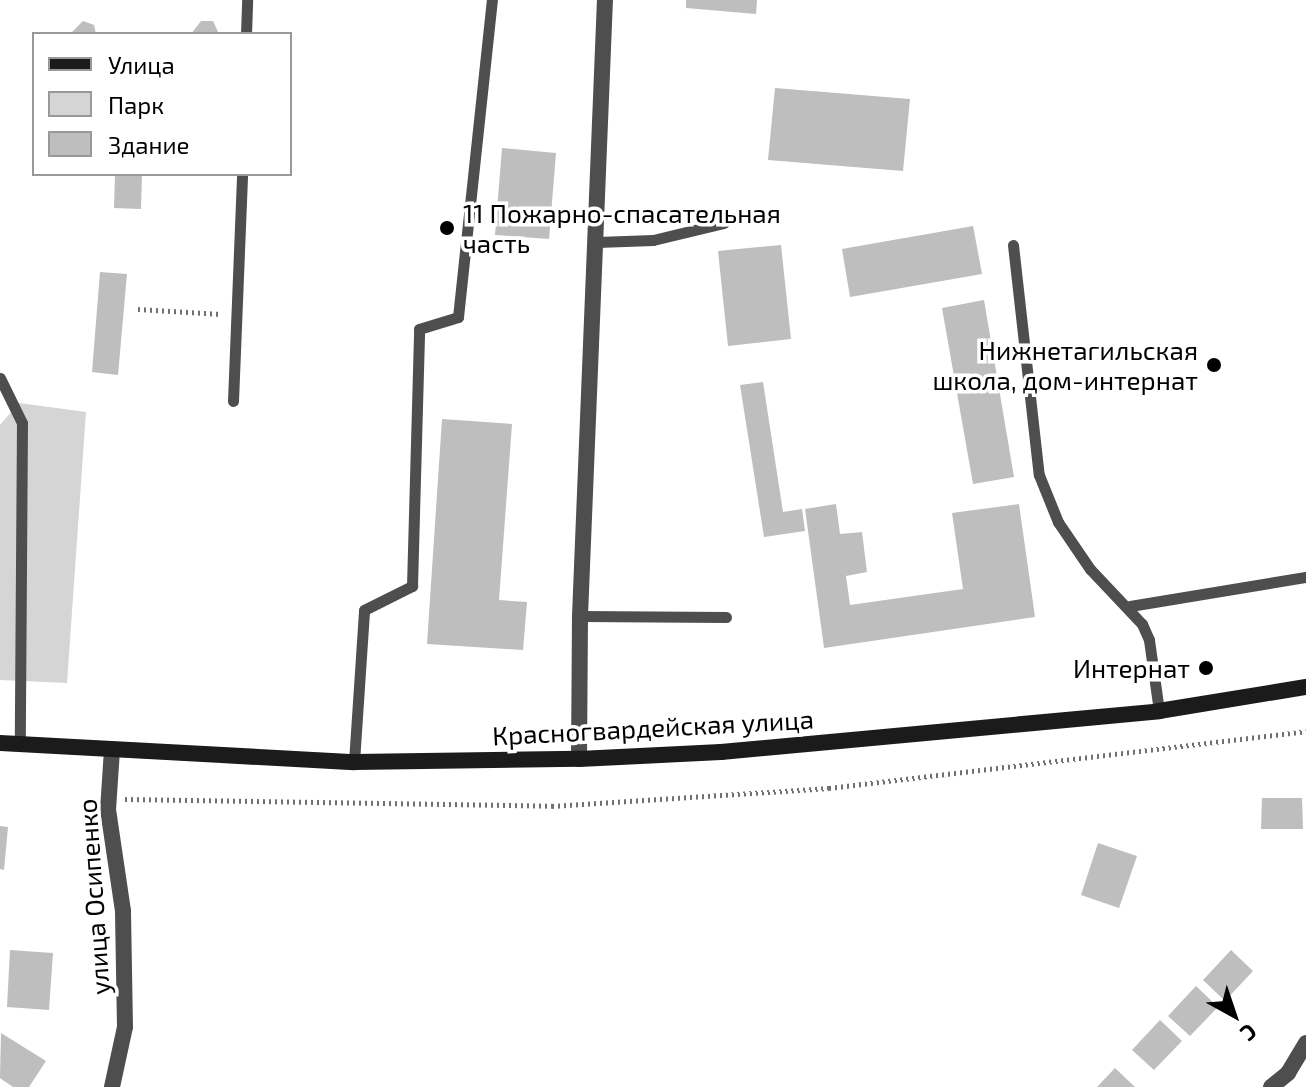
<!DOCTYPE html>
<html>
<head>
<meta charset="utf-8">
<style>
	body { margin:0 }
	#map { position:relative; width:1306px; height:1087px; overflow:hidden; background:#fff; font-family:"Exo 2",sans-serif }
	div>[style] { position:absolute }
	.green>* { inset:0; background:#d5d5d5 }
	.building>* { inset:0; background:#bebebe }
	.path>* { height:5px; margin-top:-2.5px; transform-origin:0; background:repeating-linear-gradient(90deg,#707070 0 2px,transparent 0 6px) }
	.service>* { height:11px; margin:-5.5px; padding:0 5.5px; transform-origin:5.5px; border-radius:5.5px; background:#4e4e4e }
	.minor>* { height:16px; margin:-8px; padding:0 8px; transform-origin:8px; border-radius:8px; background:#4e4e4e }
	.secondary>* { height:16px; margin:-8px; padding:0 8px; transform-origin:8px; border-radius:8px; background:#1b1b1b }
	.dots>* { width:22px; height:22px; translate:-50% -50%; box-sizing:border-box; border:4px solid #fff; border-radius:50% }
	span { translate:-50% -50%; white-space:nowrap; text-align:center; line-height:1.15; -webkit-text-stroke:7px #fff; paint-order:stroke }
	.poi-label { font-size:26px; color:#000 }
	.left { translate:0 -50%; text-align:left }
	.right { translate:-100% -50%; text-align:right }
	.street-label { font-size:26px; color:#000 }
	.legend { position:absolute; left:32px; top:32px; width:260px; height:144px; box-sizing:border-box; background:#fff; border:2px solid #999; margin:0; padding:10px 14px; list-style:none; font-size:24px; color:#000 }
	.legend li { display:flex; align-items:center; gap:16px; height:40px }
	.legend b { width:40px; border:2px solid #999 }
	.north { position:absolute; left:1194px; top:975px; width:80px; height:80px; -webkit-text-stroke:6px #fff; paint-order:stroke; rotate:140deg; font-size:22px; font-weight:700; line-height:32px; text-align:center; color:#000 }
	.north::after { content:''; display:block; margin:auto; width:28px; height:36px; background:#000; clip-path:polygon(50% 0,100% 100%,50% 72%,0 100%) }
</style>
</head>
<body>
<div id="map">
	<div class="green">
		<i style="clip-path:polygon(19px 403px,86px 412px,67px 683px,0 680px,0 425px)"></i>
	</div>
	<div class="building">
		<i style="clip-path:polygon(686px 0,757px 0,756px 14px,686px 8px)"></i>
		<i style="clip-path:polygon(83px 21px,94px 25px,96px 34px,70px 34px)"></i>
		<i style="clip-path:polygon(201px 21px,213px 21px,219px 34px,191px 34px)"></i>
		<i style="clip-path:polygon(775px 88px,910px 99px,903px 171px,768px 160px)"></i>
		<i style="clip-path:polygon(502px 148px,556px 153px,549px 239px,495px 235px)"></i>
		<i style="clip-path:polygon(115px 174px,142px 174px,141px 209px,114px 208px)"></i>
		<i style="clip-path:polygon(973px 226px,982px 274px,850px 297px,842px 249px)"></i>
		<i style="clip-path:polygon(781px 245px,791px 339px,728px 346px,718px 251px)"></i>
		<i style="clip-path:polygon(100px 272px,127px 274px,118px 375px,92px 372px)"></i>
		<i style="clip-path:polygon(984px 300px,1014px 477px,973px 484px,942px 308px)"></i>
		<i style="clip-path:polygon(763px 382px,783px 512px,802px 509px,805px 531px,764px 537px,740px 385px)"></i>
		<i style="clip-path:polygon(442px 419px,512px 424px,499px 600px,527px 602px,523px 650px,427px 644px)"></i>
		<i style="clip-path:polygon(836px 504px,840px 534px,862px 532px,867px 572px,846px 576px,850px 605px,963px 589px,952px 513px,1019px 504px,1035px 617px,824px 648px,805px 509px)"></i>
		<i style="clip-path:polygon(1262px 798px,1302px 798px,1303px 829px,1261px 829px)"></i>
		<i style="clip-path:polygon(0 826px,8px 827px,4px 870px,0 869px)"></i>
		<i style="clip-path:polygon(1098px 843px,1137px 856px,1119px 908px,1081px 895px)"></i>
		<i style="clip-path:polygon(10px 950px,53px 953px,49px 1010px,7px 1007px)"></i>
		<i style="clip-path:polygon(1231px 950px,1253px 971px,1225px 1001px,1203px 980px)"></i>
		<i style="clip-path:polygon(1196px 986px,1218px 1007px,1190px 1036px,1168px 1016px)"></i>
		<i style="clip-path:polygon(1160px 1020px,1182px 1041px,1154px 1070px,1132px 1050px)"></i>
		<i style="clip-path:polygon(1px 1033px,46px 1061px,29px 1087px,13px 1087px,0 1078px)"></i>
		<i style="clip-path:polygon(1115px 1068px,1135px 1087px,1097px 1087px)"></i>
	</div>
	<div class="path">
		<i style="left:138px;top:309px;width:83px;rotate:3.4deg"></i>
		<i style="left:125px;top:799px;width:427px;rotate:0.9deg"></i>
		<i style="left:552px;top:806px;width:278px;rotate:-3.7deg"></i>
		<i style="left:829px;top:788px;width:480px;rotate:-6.8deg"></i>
	</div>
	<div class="service">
		<i style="left:246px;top:34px;width:34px;rotate:-88deg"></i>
		<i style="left:597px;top:242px;width:56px;rotate:-2deg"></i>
		<i style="left:653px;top:240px;width:73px;rotate:-13.5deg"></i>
		<i style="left:1013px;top:245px;width:231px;rotate:83.6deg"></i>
		<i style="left:1039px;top:475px;width:51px;rotate:68deg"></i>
		<i style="left:1058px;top:522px;width:57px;rotate:55.8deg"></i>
		<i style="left:1090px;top:569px;width:76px;rotate:46.6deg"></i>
		<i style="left:1142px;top:624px;width:17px;rotate:66deg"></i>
		<i style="left:1149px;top:640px;width:72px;rotate:82deg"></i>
		<i style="left:0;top:378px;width:50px;rotate:63.9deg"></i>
		<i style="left:22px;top:423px;width:321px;rotate:90.4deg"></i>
		<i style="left:233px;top:401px;width:227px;rotate:-87.7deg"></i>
		<i style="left:1130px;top:606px;width:178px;rotate:-9.4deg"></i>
		<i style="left:580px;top:616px;width:146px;rotate:0.4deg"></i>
		<i style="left:354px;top:762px;width:152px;rotate:-86.2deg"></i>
		<i style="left:364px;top:610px;width:54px;rotate:-26.6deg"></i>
		<i style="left:412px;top:586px;width:257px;rotate:-88.4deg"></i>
		<i style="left:419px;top:329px;width:41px;rotate:-17.1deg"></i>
		<i style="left:458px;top:317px;width:319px;rotate:-83.9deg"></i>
	</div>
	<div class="minor">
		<i style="left:579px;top:759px;width:143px;rotate:-89.6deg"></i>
		<i style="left:580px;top:616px;width:617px;rotate:-87.68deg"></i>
		<i style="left:112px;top:1087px;width:61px;rotate:-77.8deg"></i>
		<i style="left:125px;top:1027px;width:116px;rotate:-91deg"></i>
		<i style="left:123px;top:911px;width:102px;rotate:-98.4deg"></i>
		<i style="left:108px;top:810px;width:60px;rotate:-86.2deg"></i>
		<i style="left:1271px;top:1087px;width:22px;rotate:-39deg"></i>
		<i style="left:1288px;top:1073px;width:35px;rotate:-59deg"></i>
	</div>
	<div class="secondary">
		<i style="left:0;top:743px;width:355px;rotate:3.1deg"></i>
		<i style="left:354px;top:762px;width:225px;rotate:-0.8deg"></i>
		<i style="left:579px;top:759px;width:142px;rotate:-2.8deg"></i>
		<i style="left:721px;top:752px;width:440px;rotate:-5.3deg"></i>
		<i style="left:1159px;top:711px;width:149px;rotate:-9.3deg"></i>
	</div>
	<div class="dots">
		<i style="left:447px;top:228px;background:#000"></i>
		<i style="left:1214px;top:365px;background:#000"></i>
		<i style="left:1206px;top:668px;background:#000"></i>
	</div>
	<div class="poi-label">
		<span class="left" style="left:463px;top:228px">11 Пожарно-спасательная<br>часть</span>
		<span class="right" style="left:1198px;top:365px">Нижнетагильская<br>школа, дом-интернат</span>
		<span class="right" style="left:1190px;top:668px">Интернат</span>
	</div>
	<div class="street-label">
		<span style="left:653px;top:727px;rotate:-3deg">Красногвардейская улица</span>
		<span style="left:93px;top:897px;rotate:-94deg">улица Осипенко</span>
	</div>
	<ul class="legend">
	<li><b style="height:10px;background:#1b1b1b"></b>Улица</li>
	<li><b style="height:22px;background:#d5d5d5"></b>Парк</li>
	<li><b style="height:22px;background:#bebebe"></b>Здание</li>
	</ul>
	<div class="north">С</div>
</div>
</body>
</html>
